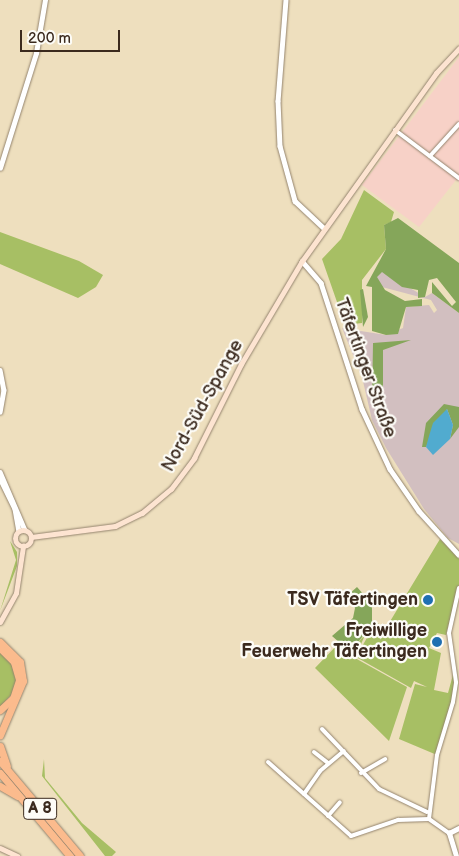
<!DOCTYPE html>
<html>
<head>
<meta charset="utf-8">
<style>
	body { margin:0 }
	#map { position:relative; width:459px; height:856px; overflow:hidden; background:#eedfbe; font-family:"Balsamiq Sans",sans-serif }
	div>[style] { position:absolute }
	.built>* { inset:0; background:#f7d1c7 }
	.industrial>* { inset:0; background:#d2bfc0 }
	.green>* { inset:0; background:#a7bf64 }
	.forest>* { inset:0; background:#85a65a }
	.water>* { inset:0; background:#51abcf }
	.roads { filter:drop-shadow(0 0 1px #94846e) drop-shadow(0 0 1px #94846e) }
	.minor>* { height:4px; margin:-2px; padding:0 2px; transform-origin:2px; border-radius:2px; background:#fff }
	.tertiary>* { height:4.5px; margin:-2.25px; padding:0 2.25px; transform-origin:2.25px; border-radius:2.25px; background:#fff }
	.secondary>* { height:5px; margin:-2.5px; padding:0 2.5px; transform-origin:2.5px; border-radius:2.5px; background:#fde4d1 }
	.secondary>.ring { margin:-2.5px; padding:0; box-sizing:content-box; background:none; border:5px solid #fde4d1; border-radius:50% }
	.motorway>* { height:7px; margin:-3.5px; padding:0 3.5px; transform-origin:3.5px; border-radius:3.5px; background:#fbbb8d }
	.dots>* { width:14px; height:14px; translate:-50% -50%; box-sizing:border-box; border:2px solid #fdfcf7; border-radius:50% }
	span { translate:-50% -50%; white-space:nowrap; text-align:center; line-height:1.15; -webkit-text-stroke:4.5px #fdfcf7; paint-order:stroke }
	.shield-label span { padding:1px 4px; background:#fdfcf7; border:1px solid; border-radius:4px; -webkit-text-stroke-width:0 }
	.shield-label { font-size:16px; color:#3b2a1e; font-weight:700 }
	.street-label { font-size:18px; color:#3b2a1e }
	.poi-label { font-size:18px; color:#3b2a1e; font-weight:700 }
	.right { translate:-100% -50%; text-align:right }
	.scale { position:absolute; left:20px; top:30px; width:100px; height:22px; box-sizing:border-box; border:2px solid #3b2a1e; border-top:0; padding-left:6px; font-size:15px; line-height:18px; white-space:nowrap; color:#3b2a1e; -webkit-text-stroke:4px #fdfcf7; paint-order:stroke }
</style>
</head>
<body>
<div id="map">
	<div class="built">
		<i style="clip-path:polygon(459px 57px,459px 182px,456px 180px,419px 227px,362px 185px)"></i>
	</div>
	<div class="industrial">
		<i style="clip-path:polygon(382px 271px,425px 297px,432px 293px,459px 313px,459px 544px,448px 538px,424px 509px,386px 448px,372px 420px,362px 377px,342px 328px,386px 335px,403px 328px,406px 307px,429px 305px,434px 313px,437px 310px,431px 300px,382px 287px,376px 277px)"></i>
	</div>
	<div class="green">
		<i style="clip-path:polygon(364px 190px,394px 212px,391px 222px,384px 225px,386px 249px,362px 280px,362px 323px,345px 325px,322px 259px,341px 239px)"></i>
		<i style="clip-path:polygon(0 232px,79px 261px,103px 275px,96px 287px,78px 298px,0 264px)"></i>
		<i style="clip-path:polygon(440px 539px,459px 558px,459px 585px,446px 635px,437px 633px,429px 648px,441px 653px,434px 690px,448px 693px,454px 671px,453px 702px,437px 755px,399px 739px,415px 684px,427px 687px,414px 681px,411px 688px,356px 657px,376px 622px,386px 628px)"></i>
		<i style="clip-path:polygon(10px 541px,17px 552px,17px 566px,0 611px,16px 560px)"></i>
		<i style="clip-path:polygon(365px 635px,355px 658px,407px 687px,389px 741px,315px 668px,338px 644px,358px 642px)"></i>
		<i style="clip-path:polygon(0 650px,9px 658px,17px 680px,13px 693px,0 707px)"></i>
		<i style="clip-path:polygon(44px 759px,45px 778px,82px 823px,116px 852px,112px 856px,105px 856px,42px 776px)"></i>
	</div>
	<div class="forest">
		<i style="clip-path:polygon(398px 218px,459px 263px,459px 313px,432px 293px,432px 282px,452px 306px,456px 302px,437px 278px,429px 280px,425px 297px,418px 298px,418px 290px,402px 287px,382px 272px,377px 277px,385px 290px,405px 301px,422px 299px,422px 306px,406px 307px,398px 334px,386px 335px,372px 331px,372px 287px,366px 286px,386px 249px,384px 225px)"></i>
		<i style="clip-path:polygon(363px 289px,368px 317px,363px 327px,360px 290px)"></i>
		<i style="clip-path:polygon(411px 340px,383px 350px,383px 390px,381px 397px,372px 401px,373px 343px)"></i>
		<i style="clip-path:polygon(444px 404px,459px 407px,459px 427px,450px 439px,453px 425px,447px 409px,426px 447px,422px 447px,426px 423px)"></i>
		<i style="clip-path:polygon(357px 587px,372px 604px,372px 625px,358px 642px,340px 643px,332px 636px,353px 618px,355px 608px,348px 595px)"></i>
	</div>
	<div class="water">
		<i style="clip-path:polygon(447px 409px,453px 425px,450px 439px,433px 455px,426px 447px,429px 436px,433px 423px)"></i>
	</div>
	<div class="roads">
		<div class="minor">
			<i style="left:395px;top:130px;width:80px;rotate:36.9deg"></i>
			<i style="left:430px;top:156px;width:43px;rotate:-47.8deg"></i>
			<i style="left:322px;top:729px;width:83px;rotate:46.5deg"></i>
			<i style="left:379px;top:789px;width:53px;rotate:25.6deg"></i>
			<i style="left:314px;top:752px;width:18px;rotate:38deg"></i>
			<i style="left:268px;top:762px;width:111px;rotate:41.7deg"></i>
			<i style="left:351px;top:836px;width:50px;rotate:-18.8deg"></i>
			<i style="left:398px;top:820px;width:31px;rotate:-2deg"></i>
			<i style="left:361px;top:773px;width:28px;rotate:-30deg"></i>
			<i style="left:304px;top:794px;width:28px;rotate:-55deg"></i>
			<i style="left:320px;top:771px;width:31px;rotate:-40deg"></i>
			<i style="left:328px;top:816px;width:18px;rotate:-49deg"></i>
			<i style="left:429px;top:819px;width:64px;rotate:-82.9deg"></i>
			<i style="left:437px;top:755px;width:55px;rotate:-73.2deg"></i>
			<i style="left:453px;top:702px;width:20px;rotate:-81deg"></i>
			<i style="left:456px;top:682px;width:49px;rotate:-98.1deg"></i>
			<i style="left:449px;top:633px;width:46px;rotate:-77.5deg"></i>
			<i style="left:429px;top:819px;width:24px;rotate:35deg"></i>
		</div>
		<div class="tertiary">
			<i style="left:286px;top:0;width:101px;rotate:94.5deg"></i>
			<i style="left:278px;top:101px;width:45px;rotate:87.5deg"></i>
			<i style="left:280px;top:146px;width:57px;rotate:74.7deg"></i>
			<i style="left:295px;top:201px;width:40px;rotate:43deg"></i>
			<i style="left:0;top:168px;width:121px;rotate:-72.6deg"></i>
			<i style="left:36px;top:53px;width:54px;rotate:-80.4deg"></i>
			<i style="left:302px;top:261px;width:29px;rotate:49deg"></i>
			<i style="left:321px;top:283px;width:133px;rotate:72deg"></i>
			<i style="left:362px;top:409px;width:66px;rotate:65deg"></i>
			<i style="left:390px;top:469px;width:51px;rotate:55.4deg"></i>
			<i style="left:419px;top:511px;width:59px;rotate:47.7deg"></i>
			<i style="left:0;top:370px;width:20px;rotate:79deg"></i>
			<i style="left:4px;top:390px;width:22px;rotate:100deg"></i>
			<i style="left:0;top:472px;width:63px;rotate:66.7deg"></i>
			<i style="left:0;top:478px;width:34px;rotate:64deg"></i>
			<i style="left:15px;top:509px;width:22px;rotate:80deg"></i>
			<i style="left:456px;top:856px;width:24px;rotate:-107deg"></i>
			<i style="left:449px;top:833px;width:11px;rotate:-27deg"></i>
		</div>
		<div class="secondary">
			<i class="ring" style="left:15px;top:530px;width:11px;height:11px"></i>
			<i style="left:31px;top:537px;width:85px;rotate:-7.5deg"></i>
			<i style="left:115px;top:526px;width:30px;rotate:-26deg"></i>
			<i style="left:142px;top:513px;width:38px;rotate:-40deg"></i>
			<i style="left:171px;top:489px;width:39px;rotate:-53deg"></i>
			<i style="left:194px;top:458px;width:105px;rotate:-63.4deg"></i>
			<i style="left:241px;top:364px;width:120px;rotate:-59.4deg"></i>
			<i style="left:302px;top:261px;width:231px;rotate:-54.5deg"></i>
			<i style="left:436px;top:73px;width:34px;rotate:-47deg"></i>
			<i style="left:0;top:622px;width:33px;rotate:-61deg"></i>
			<i style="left:16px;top:593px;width:48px;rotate:-81.5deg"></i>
			<i style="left:0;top:848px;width:19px;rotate:25deg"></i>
		</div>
		<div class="motorway">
			<i style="left:0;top:642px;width:28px;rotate:45deg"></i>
			<i style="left:20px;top:662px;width:19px;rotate:81deg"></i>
			<i style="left:23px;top:681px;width:59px;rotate:113.1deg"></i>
			<i style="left:0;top:648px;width:20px;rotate:45deg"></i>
			<i style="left:14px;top:662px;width:19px;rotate:74deg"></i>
			<i style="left:19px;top:680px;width:19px;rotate:108deg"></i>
			<i style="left:13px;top:698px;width:18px;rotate:137deg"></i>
			<i style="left:0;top:746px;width:21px;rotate:71deg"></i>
			<i style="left:0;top:761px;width:124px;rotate:49.9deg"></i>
			<i style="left:0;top:773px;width:109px;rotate:49.9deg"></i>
			<i style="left:0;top:786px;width:20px;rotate:30deg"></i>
		</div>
	</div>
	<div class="dots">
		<i style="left:428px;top:600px;background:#1f6fb2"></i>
		<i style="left:437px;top:642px;background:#1f6fb2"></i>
	</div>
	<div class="shield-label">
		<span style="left:40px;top:809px">A 8</span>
	</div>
	<div class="street-label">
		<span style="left:365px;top:368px;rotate:70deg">Täfertinger Straße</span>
		<span style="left:203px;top:406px;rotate:-61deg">Nord-Süd-Spange</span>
	</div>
	<div class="poi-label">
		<span class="right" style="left:418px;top:600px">TSV Täfertingen</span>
		<span class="right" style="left:427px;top:642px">Freiwillige<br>Feuerwehr Täfertingen</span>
	</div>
	<div class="scale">200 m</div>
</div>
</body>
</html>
